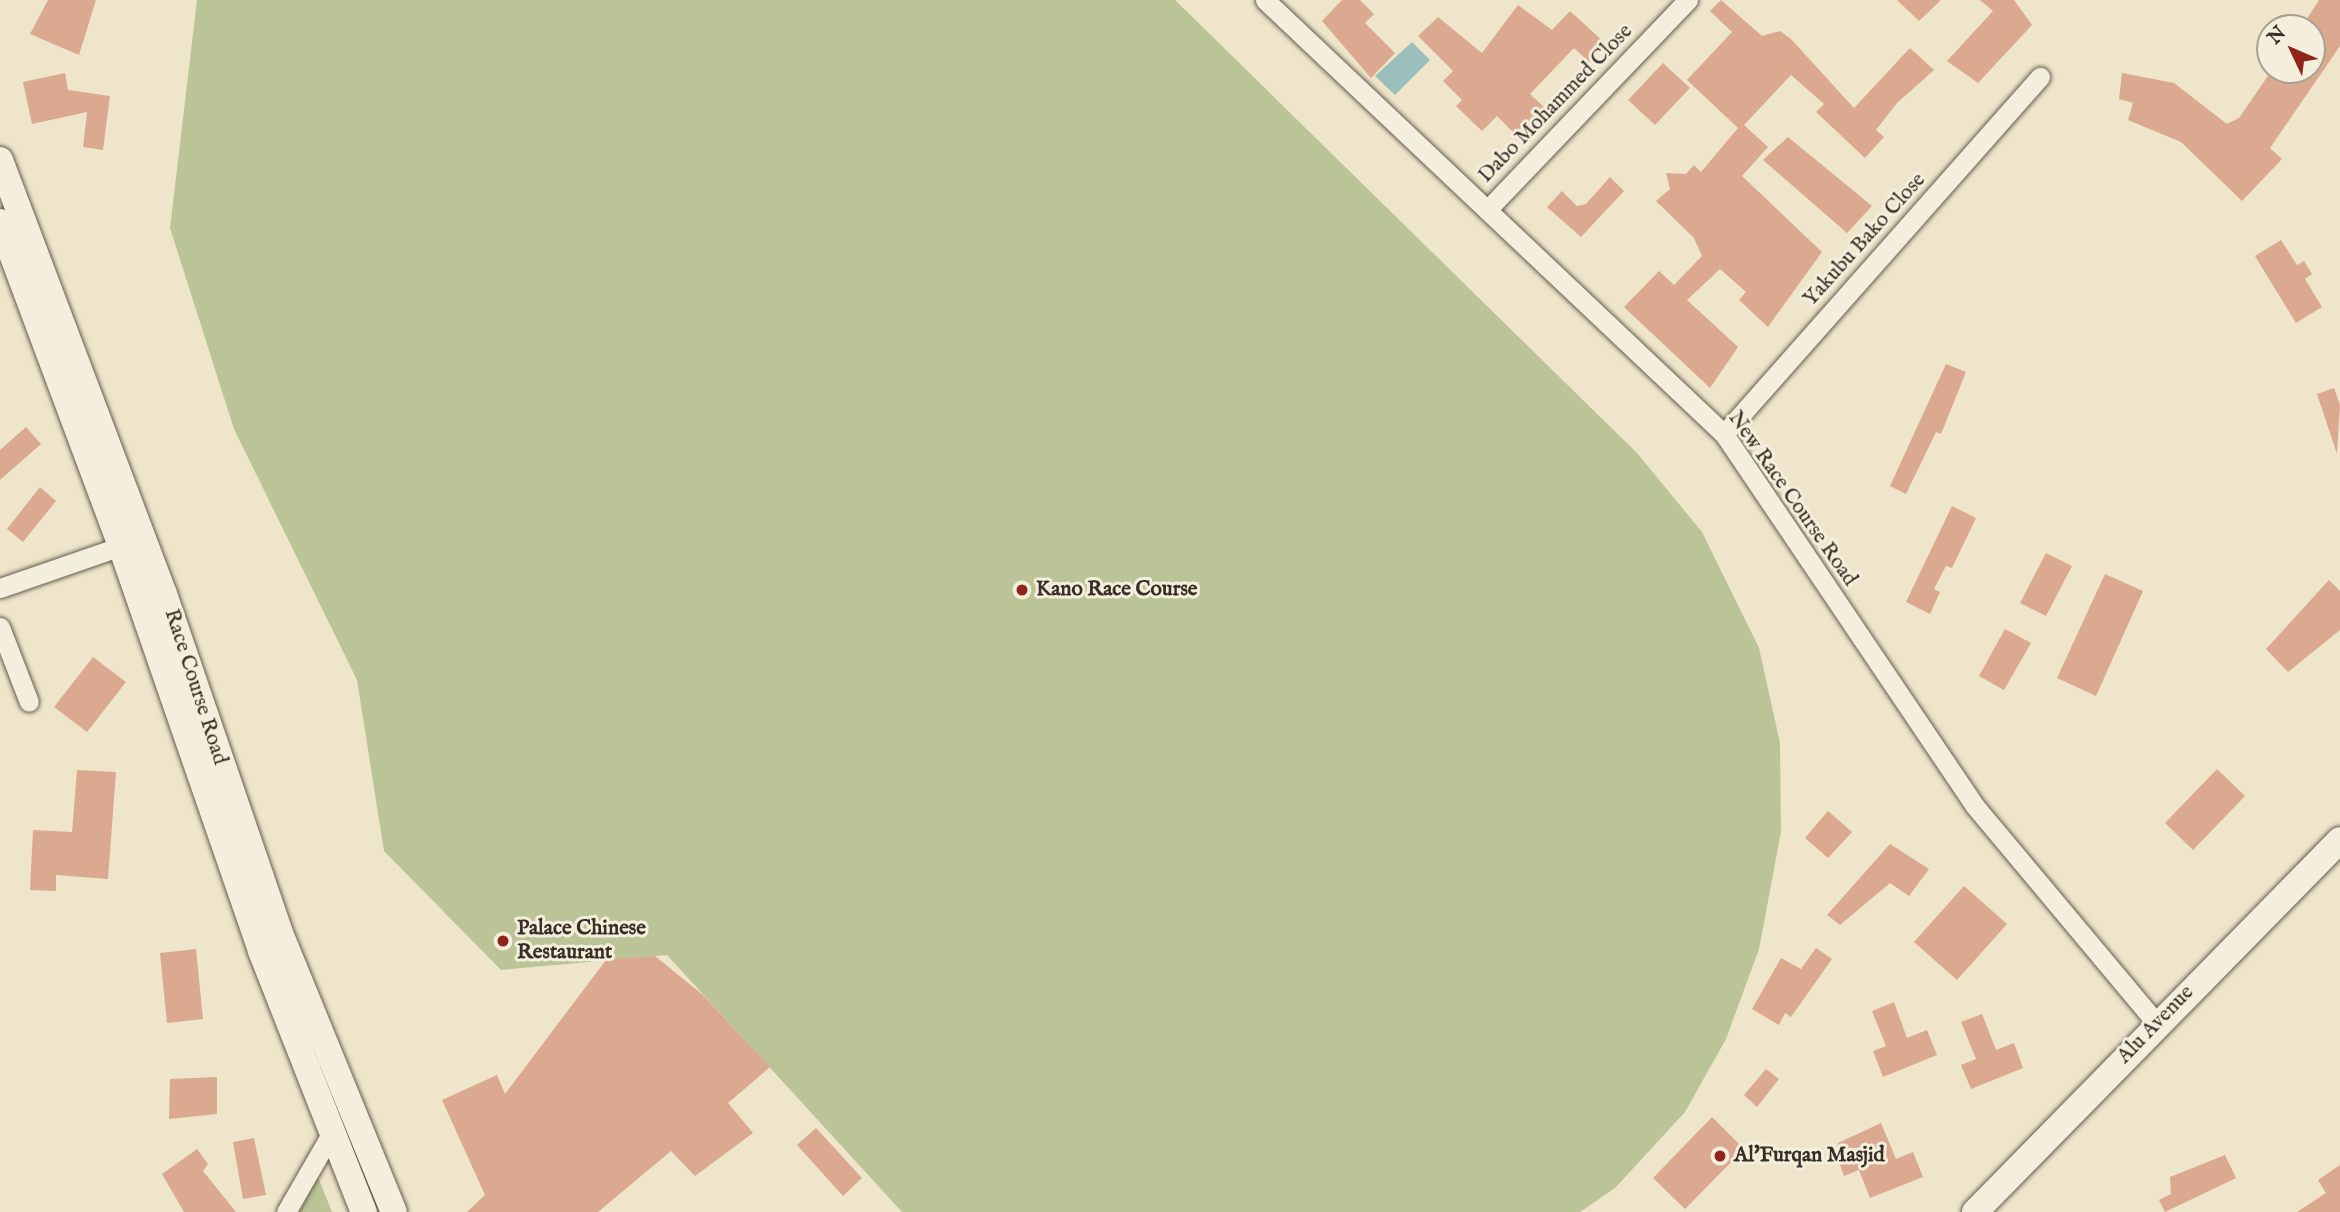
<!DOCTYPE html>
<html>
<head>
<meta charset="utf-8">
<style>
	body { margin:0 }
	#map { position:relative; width:2340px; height:1212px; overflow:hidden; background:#eee5ca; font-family:"IM FELL English",serif }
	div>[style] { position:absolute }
	.green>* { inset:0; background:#bac496 }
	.water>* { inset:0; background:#9abeba }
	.building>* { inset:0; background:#daa98f }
	.roads { filter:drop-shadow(0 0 2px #655c4e) drop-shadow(0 0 2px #655c4e) }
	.street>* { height:19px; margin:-9.5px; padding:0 9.5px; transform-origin:9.5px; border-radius:9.5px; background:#f4eedd }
	.secondary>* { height:26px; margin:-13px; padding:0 13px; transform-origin:13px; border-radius:13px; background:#f4eedd }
	.dots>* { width:19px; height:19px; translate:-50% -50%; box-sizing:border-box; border:4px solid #f4eedd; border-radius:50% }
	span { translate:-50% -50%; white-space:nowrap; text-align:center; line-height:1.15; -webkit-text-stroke:6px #f4eedd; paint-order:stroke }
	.street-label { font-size:21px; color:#372e24 }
	.poi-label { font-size:21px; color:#372e24; font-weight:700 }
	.left { translate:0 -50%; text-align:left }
	.north { position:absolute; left:2256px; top:14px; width:70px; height:70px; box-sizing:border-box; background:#f4eedd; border:2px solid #a8a193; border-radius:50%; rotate:314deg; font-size:19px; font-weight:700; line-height:28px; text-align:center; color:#372e24 }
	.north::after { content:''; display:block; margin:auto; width:24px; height:32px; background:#8f2418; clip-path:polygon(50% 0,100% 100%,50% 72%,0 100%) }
</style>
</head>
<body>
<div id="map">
	<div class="green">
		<i style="clip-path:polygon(197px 0,1175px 0,1637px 453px,1702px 532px,1759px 648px,1780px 743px,1781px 832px,1759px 949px,1726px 1039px,1685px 1112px,1615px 1188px,1580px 1212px,902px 1212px,667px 955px,501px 970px,384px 851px,357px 680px,234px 429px,170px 228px)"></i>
		<i style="clip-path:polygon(318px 1177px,332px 1212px,299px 1212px)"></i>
	</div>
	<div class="water">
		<i style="clip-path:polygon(1412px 42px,1430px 60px,1395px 95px,1375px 76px)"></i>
	</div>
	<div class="building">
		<i style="clip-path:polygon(48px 0,96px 0,79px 55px,30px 34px)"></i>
		<i style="clip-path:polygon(1342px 0,1360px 0,1374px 14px,1365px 23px,1395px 53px,1371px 78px,1322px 21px)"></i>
		<i style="clip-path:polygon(1721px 0,1762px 36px,1780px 31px,1791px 39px,1854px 108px,1910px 48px,1934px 70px,1897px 103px,1876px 130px,1884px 137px,1865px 158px,1816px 112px,1824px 104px,1791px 75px,1744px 125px,1768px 147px,1742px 176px,1822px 252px,1768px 327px,1739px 300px,1746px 292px,1720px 269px,1687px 300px,1738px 347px,1710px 388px,1624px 307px,1659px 271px,1674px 285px,1702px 256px,1694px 238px,1656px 201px,1670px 189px,1666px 173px,1686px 174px,1694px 165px,1701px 172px,1738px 128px,1687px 80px,1732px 32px,1710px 11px)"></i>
		<i style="clip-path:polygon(1897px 0,1941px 0,1919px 21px)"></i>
		<i style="clip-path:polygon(1980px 0,2014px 0,2032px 25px,1978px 83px,1947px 61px,1993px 11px)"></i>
		<i style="clip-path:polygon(2319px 0,2340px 0,2340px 46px,2270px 148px,2282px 159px,2242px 201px,2181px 142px,2128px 120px,2133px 103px,2119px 99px,2122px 73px,2174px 83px,2227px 124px,2239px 118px,2272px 70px,2312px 70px,2312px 28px,2301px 28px)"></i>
		<i style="clip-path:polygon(1518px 5px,1552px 30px,1570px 11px,1606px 44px,1589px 62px,1574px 48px,1530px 94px,1546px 109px,1518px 137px,1497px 116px,1482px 131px,1456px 106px,1462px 100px,1443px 81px,1453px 71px,1418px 36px,1438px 17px,1482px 53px)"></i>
		<i style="clip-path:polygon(1663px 63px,1690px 88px,1655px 125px,1628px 100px)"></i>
		<i style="clip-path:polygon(65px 73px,68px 90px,110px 96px,103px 150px,83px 147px,87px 112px,32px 124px,23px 82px)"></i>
		<i style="clip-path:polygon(1788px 137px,1872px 206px,1847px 233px,1763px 160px)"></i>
		<i style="clip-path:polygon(1610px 177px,1624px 191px,1581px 237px,1547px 207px,1562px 191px,1577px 206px,1586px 204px)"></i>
		<i style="clip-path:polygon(2281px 240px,2297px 265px,2304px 261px,2312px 274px,2305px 279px,2322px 307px,2296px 323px,2255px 256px)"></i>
		<i style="clip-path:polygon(1946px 364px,1966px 372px,1941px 434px,1936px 432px,1906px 494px,1890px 486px)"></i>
		<i style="clip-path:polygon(2334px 388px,2340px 405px,2337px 454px,2317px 394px)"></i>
		<i style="clip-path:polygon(26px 427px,41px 444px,0 480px,0 450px)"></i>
		<i style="clip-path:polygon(40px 487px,56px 501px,23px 542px,7px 529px)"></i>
		<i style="clip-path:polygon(1952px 506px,1976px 518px,1952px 568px,1946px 566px,1934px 589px,1940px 592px,1930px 614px,1906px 602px)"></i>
		<i style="clip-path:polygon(2046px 553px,2072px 566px,2046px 616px,2020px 603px)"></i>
		<i style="clip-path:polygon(2105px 574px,2143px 591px,2096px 696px,2057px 678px)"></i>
		<i style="clip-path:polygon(2329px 580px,2340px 591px,2340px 630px,2288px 672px,2266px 649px)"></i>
		<i style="clip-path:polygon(2005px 629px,2031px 643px,2004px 690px,1979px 676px)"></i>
		<i style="clip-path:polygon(93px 657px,126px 682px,87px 732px,54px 707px)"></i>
		<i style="clip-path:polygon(2217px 769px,2245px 796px,2193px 850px,2165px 823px)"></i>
		<i style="clip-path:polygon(77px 770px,116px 772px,108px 879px,56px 875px,56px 891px,30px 890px,33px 830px,72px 832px)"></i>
		<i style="clip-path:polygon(1828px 811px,1852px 832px,1828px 858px,1805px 838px)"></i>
		<i style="clip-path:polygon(1890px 844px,1929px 869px,1909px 896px,1890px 883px,1840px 925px,1827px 915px)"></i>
		<i style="clip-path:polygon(1964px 886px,2007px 924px,1957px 980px,1914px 942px)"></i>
		<i style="clip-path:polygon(1816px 948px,1832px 959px,1791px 1017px,1785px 1013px,1779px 1025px,1752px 1009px,1781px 958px,1801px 969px)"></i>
		<i style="clip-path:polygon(196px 949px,203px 1019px,167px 1023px,160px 953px)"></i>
		<i style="clip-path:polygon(655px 956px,703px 995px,770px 1067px,728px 1103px,753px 1133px,695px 1176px,671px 1151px,598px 1212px,467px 1212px,485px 1195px,442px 1100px,497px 1075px,505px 1094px,606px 960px)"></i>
		<i style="clip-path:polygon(1894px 1002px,1907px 1038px,1927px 1030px,1937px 1055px,1883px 1077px,1873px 1051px,1886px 1046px,1872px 1011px)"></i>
		<i style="clip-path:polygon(1982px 1014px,1996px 1050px,2014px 1043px,2023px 1068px,1971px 1089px,1961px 1065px,1976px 1059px,1961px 1022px)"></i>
		<i style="clip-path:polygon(1766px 1069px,1779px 1079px,1757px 1107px,1744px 1095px)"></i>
		<i style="clip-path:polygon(217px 1077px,217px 1114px,169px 1119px,170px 1079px)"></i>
		<i style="clip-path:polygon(1712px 1117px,1744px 1149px,1685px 1209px,1653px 1178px)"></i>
		<i style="clip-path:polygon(1881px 1123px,1896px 1159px,1913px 1152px,1923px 1177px,1870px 1198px,1859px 1170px,1844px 1176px,1836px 1154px,1838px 1143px)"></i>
		<i style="clip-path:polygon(816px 1128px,862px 1178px,843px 1196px,797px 1145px)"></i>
		<i style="clip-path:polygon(254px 1138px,266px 1195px,243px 1199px,233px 1142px)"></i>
		<i style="clip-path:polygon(197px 1149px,208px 1164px,203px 1171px,236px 1212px,184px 1212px,162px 1174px)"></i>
		<i style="clip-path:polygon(2225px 1155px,2236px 1178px,2165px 1212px,2159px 1200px,2171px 1194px,2170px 1177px)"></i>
		<i style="clip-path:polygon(2340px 1165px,2340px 1212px,2297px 1212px,2326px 1193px,2318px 1180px)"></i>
	</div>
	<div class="roads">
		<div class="street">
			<i style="left:1265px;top:0;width:632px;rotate:43.4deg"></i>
			<i style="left:1724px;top:434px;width:447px;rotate:56deg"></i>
			<i style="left:1974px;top:805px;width:285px;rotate:50.1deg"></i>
			<i style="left:1487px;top:210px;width:291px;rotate:-46.3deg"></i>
			<i style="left:1724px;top:434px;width:477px;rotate:-48.5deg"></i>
			<i style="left:0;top:588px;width:128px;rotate:-19.1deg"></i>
			<i style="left:0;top:627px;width:80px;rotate:68.9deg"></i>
			<i style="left:286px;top:1212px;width:90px;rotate:-60deg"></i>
		</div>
		<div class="secondary">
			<i style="left:0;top:160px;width:464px;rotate:69.3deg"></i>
			<i style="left:164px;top:594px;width:358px;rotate:71.1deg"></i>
			<i style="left:280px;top:933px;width:301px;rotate:67.8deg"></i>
			<i style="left:0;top:222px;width:346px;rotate:69.5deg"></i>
			<i style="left:121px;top:546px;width:429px;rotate:70.9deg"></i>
			<i style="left:261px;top:951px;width:281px;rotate:68.5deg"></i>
			<i style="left:1975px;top:1212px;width:521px;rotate:-45.54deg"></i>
		</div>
	</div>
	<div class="dots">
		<i style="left:1022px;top:590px;background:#8f2418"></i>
		<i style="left:503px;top:941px;background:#8f2418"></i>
		<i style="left:1720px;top:1156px;background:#8f2418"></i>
	</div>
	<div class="street-label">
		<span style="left:1556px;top:104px;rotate:-46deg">Dabo Mohammed Close</span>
		<span style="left:1865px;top:240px;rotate:-48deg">Yakubu Bako Close</span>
		<span style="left:1792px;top:499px;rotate:55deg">New Race Course Road</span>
		<span style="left:195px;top:687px;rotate:72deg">Race Course Road</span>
		<span style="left:2156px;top:1025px;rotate:-46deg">Alu Avenue</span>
	</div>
	<div class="poi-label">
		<span class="left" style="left:1036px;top:590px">Kano Race Course</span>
		<span class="left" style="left:517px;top:941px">Palace Chinese<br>Restaurant</span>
		<span class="left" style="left:1734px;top:1156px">Al'Furqan Masjid</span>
	</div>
	<div class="north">N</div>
</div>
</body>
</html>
